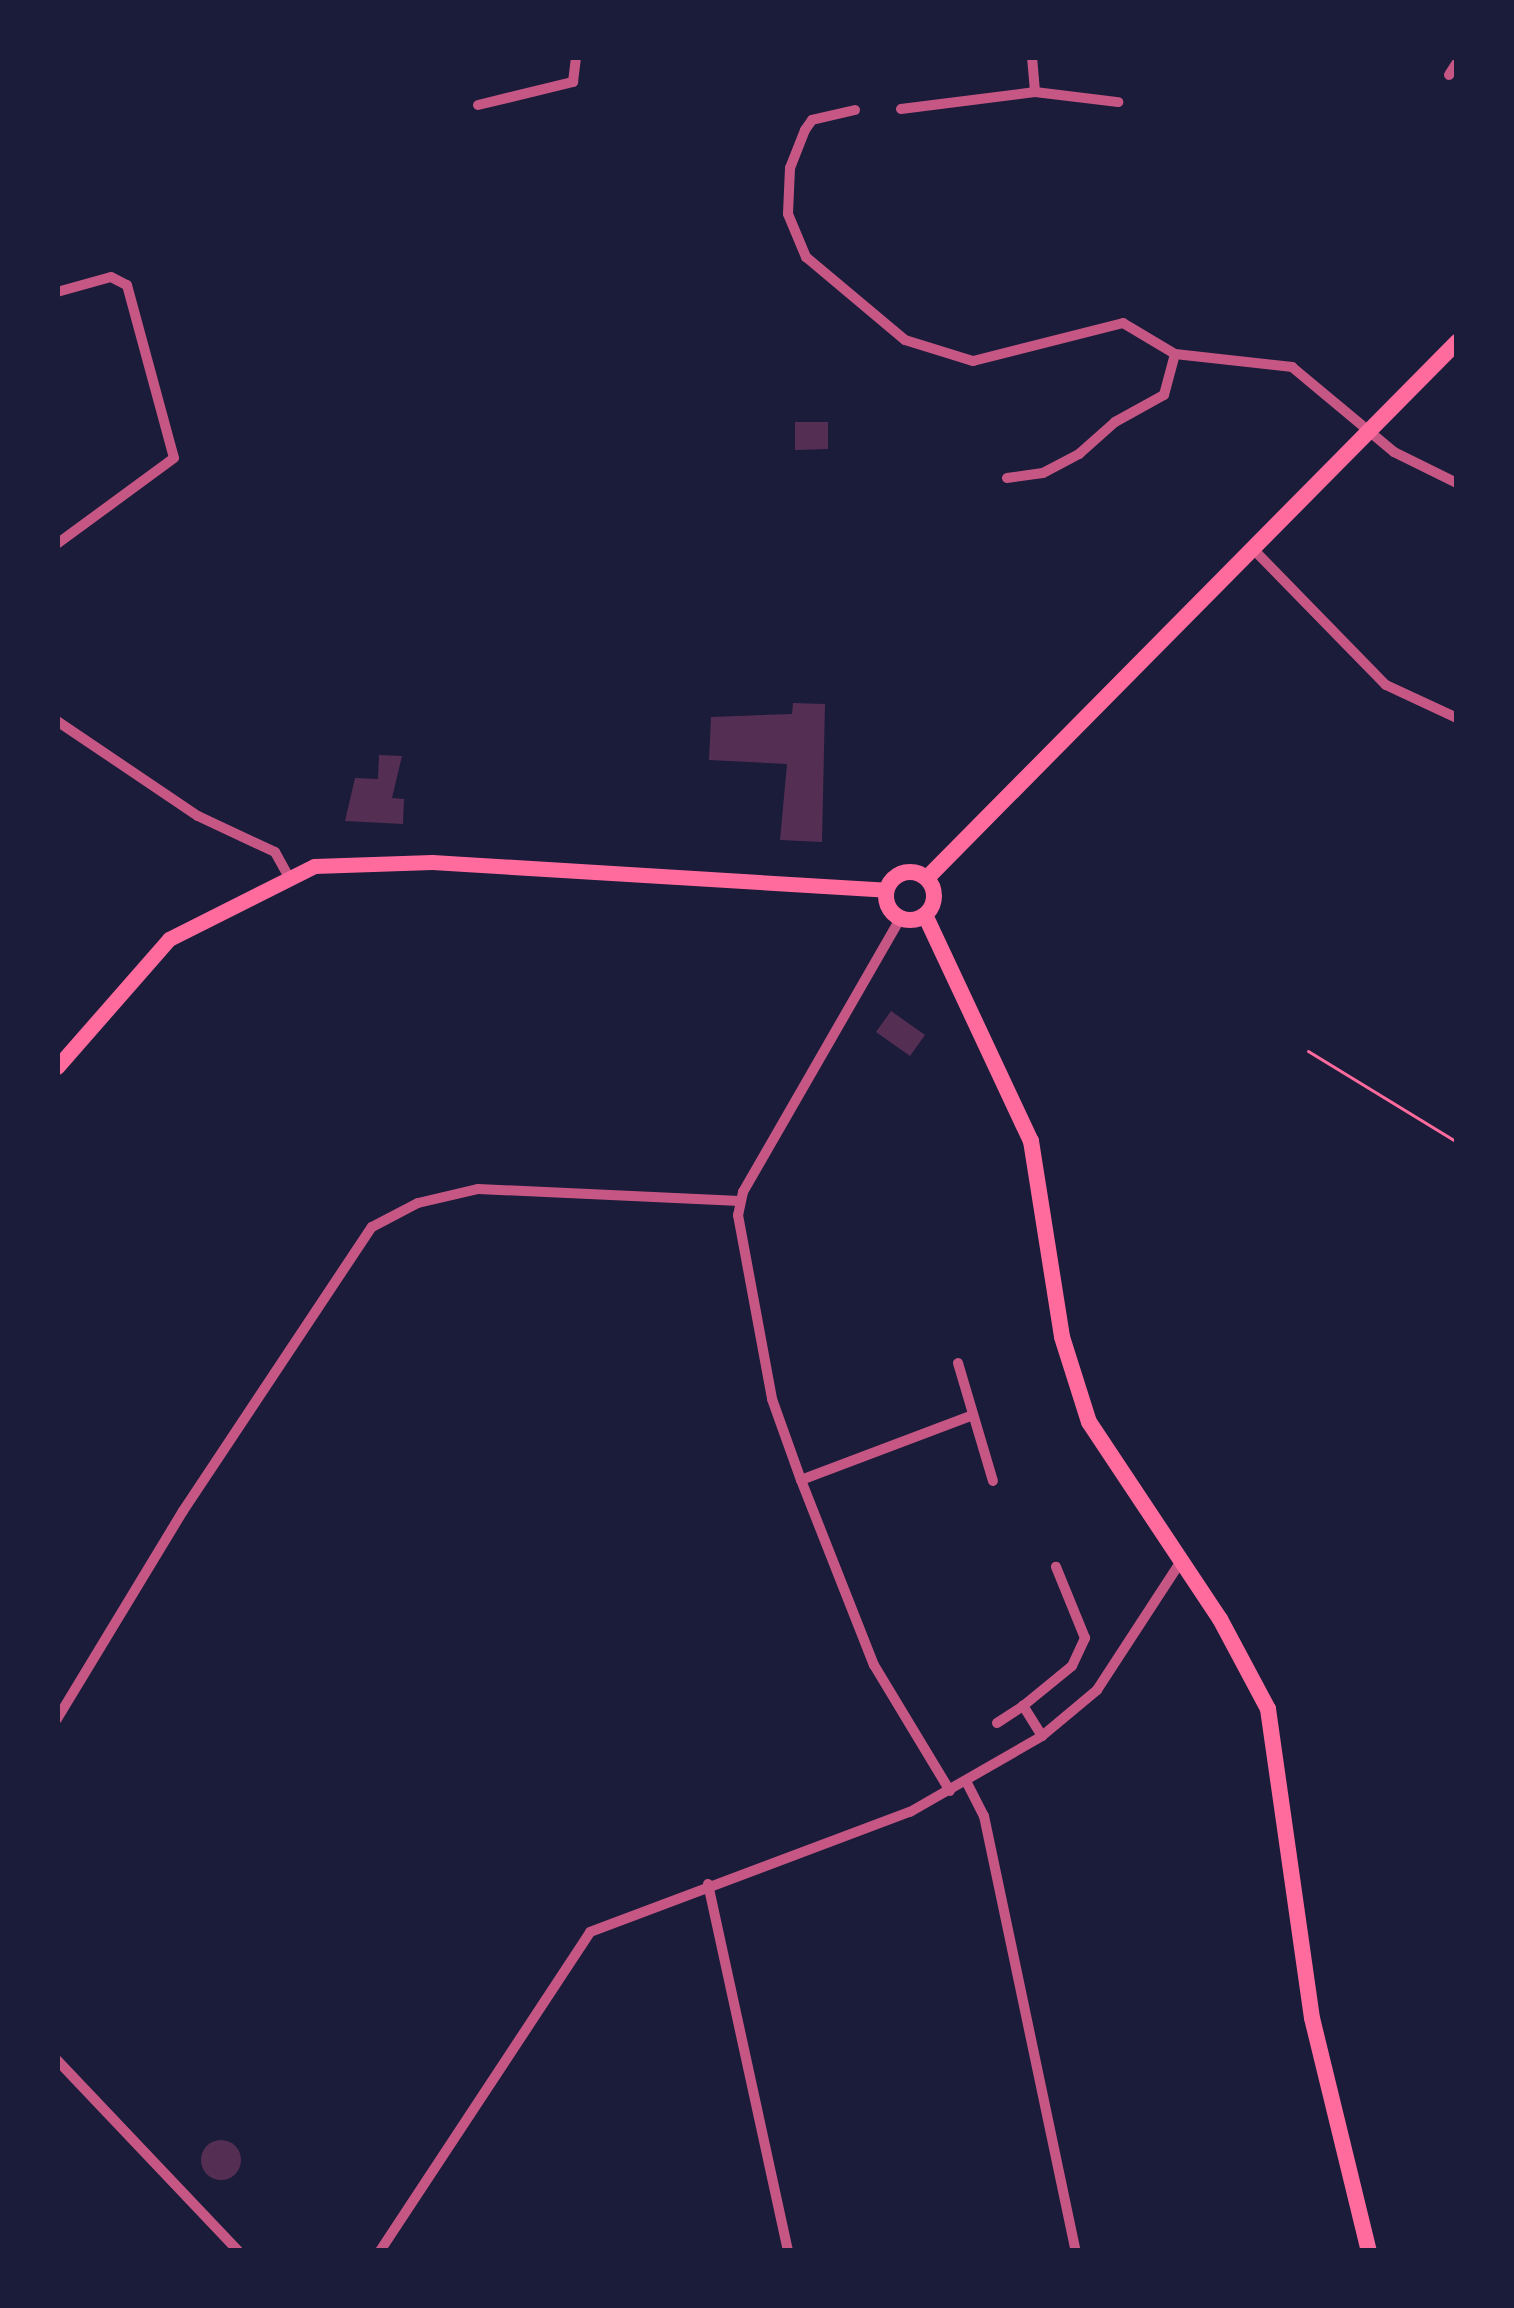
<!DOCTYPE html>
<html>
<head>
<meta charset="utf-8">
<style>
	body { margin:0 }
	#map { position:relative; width:1514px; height:2308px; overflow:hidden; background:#1b1b3a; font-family:"Playfair Display",serif }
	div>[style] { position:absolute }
	.building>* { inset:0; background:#542f53 }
	.round { border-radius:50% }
	.path>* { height:3px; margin:-1.5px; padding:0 1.5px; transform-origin:1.5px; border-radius:1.5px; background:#ff6b9d }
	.minor>* { height:10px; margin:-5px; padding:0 5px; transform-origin:5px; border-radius:5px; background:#c65784 }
	.secondary>* { height:15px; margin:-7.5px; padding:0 7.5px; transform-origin:7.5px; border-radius:7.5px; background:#ff6b9d }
	.primary>* { height:16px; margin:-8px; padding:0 8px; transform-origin:8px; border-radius:8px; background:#ff6b9d }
	.primary>.ring { margin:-8px; padding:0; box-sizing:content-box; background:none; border:16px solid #ff6b9d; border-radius:50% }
	span { translate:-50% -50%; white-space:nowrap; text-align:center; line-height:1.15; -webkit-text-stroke:12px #1b1b3a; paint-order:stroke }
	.frame { position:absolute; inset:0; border:60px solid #1b1b3a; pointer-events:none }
</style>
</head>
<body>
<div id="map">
	<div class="building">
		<i style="clip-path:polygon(795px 422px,828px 422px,828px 449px,795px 450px)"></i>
		<i style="clip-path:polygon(793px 703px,825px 704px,822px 842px,780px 840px,787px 764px,709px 760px,711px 717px,792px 714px)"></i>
		<i style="clip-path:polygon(379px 755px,402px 756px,392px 798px,404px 799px,403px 824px,345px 821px,355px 778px,378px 779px)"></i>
		<i style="clip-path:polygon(891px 1011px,925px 1035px,910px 1056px,876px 1032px)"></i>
		<i class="round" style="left:201px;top:2140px;width:40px;height:40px"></i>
	</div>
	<div class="path">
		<i style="left:1308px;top:1051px;width:175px;rotate:31.4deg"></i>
	</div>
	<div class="minor">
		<i style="left:1032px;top:57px;width:35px;rotate:85deg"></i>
		<i style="left:1449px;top:75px;width:15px;rotate:-58deg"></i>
		<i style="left:478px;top:105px;width:98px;rotate:-13.6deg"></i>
		<i style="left:573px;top:82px;width:25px;rotate:-83deg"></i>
		<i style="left:901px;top:109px;width:135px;rotate:-7.2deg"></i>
		<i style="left:1035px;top:92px;width:84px;rotate:6.9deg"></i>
		<i style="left:855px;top:110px;width:44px;rotate:166.9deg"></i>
		<i style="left:812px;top:120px;width:12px;rotate:125deg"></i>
		<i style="left:805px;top:130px;width:41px;rotate:111.5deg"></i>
		<i style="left:790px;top:168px;width:46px;rotate:92.5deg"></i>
		<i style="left:788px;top:214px;width:47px;rotate:67.3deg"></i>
		<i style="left:806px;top:257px;width:129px;rotate:40deg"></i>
		<i style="left:905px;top:340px;width:71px;rotate:17.2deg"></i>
		<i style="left:973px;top:361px;width:155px;rotate:-14.2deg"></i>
		<i style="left:1123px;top:323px;width:61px;rotate:30.8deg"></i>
		<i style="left:1175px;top:354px;width:118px;rotate:6.3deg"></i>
		<i style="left:1292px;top:367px;width:133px;rotate:39.8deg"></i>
		<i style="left:1394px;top:452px;width:70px;rotate:26.2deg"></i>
		<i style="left:57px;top:292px;width:56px;rotate:-15.5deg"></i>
		<i style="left:111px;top:277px;width:18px;rotate:27deg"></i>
		<i style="left:127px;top:285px;width:179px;rotate:74.8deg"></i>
		<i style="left:174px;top:458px;width:145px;rotate:143.7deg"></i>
		<i style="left:1007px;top:478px;width:36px;rotate:-8deg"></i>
		<i style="left:1043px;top:473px;width:41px;rotate:-27.8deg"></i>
		<i style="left:1079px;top:454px;width:48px;rotate:-41.6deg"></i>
		<i style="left:1115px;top:422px;width:56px;rotate:-28.9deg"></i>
		<i style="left:1164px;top:395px;width:42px;rotate:-75deg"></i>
		<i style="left:1256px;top:552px;width:186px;rotate:45.7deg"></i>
		<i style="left:1386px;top:685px;width:78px;rotate:24.9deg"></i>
		<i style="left:57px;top:721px;width:170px;rotate:34deg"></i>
		<i style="left:198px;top:816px;width:85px;rotate:25.1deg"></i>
		<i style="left:275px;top:852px;width:25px;rotate:61deg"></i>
		<i style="left:900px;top:919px;width:315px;rotate:119.9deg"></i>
		<i style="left:743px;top:1192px;width:24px;rotate:102deg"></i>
		<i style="left:738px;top:1215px;width:187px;rotate:79.5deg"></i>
		<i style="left:772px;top:1399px;width:86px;rotate:70.3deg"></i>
		<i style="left:801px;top:1480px;width:199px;rotate:68.5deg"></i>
		<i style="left:874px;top:1665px;width:147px;rotate:58.9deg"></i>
		<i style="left:958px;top:1363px;width:123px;rotate:73.5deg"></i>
		<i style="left:801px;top:1480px;width:184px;rotate:-20.7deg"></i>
		<i style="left:57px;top:1719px;width:243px;rotate:-58.8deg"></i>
		<i style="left:183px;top:1511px;width:341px;rotate:-56.4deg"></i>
		<i style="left:372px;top:1227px;width:52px;rotate:-27.6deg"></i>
		<i style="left:418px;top:1203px;width:62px;rotate:-13.1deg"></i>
		<i style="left:478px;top:1189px;width:262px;rotate:2.6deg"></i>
		<i style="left:997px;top:1723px;width:31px;rotate:-33deg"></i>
		<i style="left:1042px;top:1736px;width:36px;rotate:-122deg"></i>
		<i style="left:1023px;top:1706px;width:63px;rotate:-39.2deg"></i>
		<i style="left:1072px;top:1666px;width:31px;rotate:-65deg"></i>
		<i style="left:1085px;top:1638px;width:77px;rotate:-112.2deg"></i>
		<i style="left:966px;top:1781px;width:39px;rotate:63deg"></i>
		<i style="left:984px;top:1816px;width:445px;rotate:78.1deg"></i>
		<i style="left:708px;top:1884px;width:376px;rotate:77.7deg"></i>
		<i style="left:57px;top:2060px;width:263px;rotate:46.5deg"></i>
		<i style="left:380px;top:2251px;width:382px;rotate:-56.6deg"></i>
		<i style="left:590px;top:1932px;width:342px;rotate:-20.6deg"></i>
		<i style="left:910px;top:1812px;width:152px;rotate:-29.9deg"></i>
		<i style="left:1042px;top:1736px;width:72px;rotate:-39.9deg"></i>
		<i style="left:1097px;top:1690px;width:154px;rotate:-56.9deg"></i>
	</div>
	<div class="secondary">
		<i style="left:57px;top:1067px;width:170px;rotate:-48.8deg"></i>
		<i style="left:169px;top:939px;width:162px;rotate:-26.7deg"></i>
		<i style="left:314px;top:866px;width:118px;rotate:-1.9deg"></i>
		<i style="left:432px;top:862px;width:455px;rotate:3.5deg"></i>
	</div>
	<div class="primary">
		<i class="ring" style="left:886px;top:872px;width:32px;height:32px"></i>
		<i style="left:927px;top:878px;width:754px;rotate:-45.32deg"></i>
		<i style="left:925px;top:915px;width:250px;rotate:64.9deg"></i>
		<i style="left:1031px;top:1141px;width:198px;rotate:81deg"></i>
		<i style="left:1062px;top:1337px;width:89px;rotate:72.4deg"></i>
		<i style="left:1089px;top:1422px;width:237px;rotate:56.4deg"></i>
		<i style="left:1220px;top:1619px;width:102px;rotate:61.9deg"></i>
		<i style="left:1268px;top:1709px;width:312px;rotate:81.9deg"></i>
		<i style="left:1312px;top:2018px;width:240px;rotate:76.3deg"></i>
	</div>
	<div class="frame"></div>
</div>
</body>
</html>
